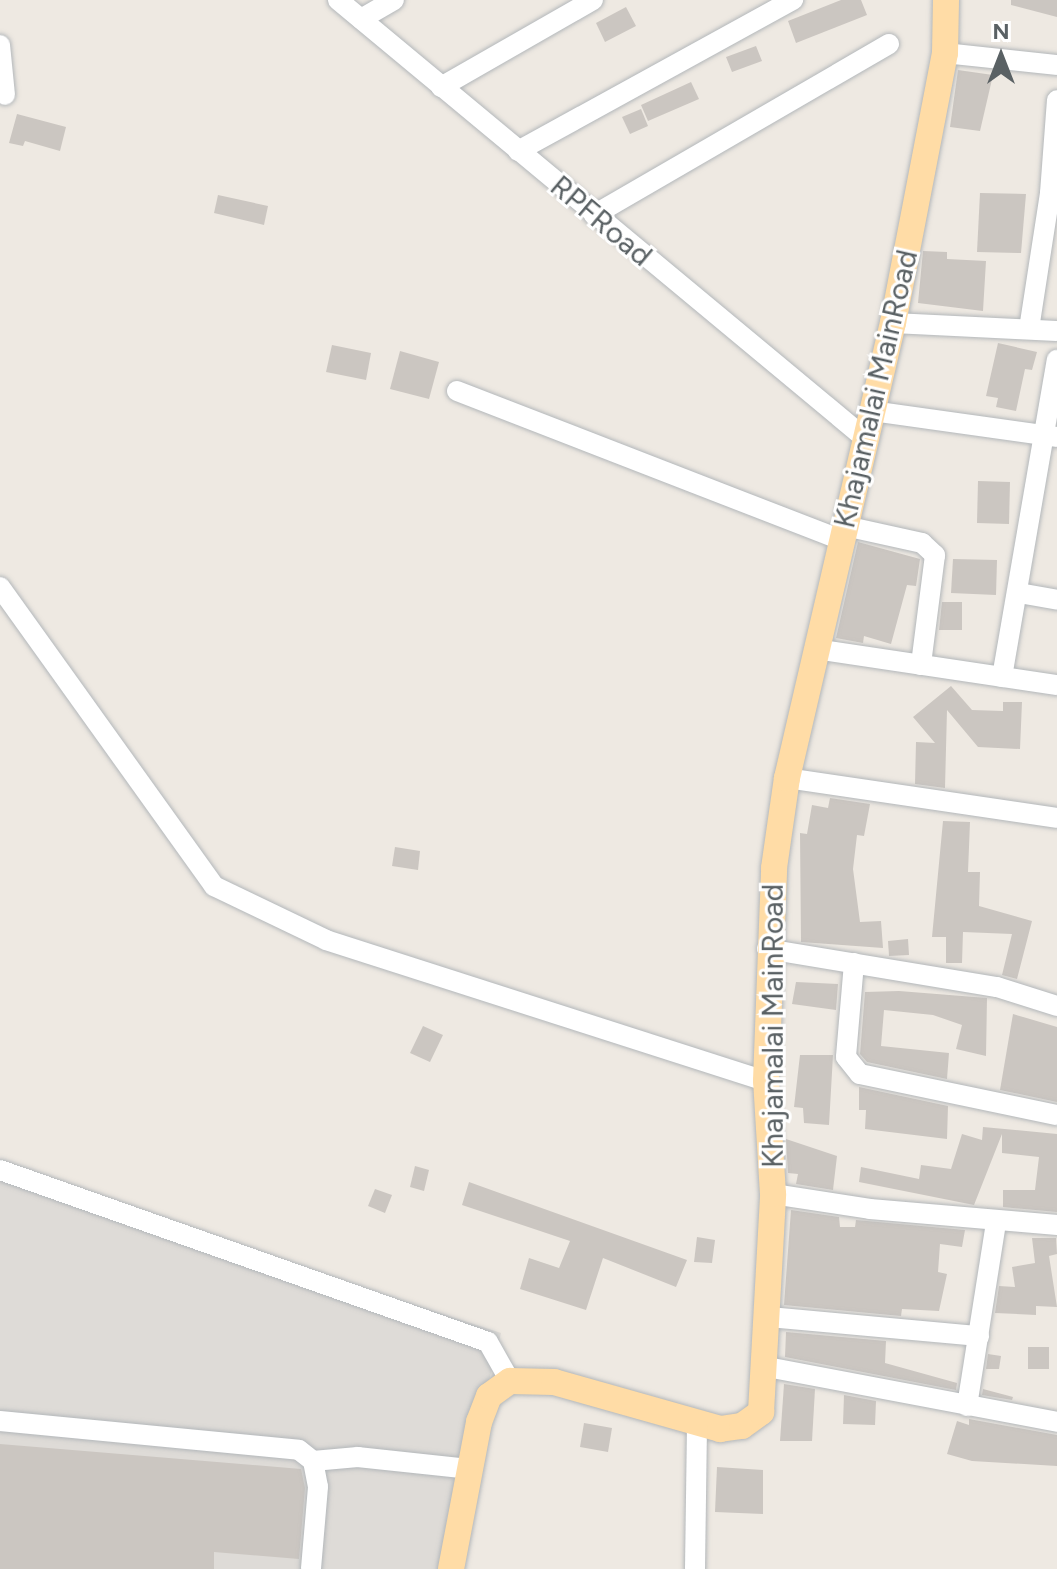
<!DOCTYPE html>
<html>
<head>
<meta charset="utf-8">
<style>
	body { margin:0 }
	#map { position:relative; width:1057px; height:1569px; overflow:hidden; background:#eee9e2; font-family:Figtree,sans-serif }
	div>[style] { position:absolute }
	.industrial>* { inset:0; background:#dedbd7 }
	.building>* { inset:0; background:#cbc6c1 }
	.roads { filter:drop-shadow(0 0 2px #b3b7ba) drop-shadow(0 0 2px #b3b7ba) }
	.minor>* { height:20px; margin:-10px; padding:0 10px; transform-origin:10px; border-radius:10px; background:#fff }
	.major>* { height:26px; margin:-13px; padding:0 13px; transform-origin:13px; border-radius:13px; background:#ffdca6 }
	span { translate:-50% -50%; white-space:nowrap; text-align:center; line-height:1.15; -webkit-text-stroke:6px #fff; paint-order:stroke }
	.street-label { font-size:30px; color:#5a6164 }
	.north { position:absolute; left:961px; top:16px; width:80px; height:80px; -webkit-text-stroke:6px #fff; paint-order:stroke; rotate:0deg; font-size:22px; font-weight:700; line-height:32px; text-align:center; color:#5a6164 }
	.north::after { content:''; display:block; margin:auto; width:28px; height:36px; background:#5a6164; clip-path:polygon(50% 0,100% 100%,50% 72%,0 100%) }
</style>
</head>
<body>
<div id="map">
	<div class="industrial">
		<i style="clip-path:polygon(0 1169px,501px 1333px,441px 1569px,0 1569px)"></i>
	</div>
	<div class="building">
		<i style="clip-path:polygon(841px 0,861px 0,867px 15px,796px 43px,788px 21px)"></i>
		<i style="clip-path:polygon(1011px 0,1057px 0,1057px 17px,1011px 5px)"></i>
		<i style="clip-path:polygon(626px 7px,636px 26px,605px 42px,596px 23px)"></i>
		<i style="clip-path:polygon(756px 46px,762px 61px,732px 72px,726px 57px)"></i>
		<i style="clip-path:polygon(958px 70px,993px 75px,980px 131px,950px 127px)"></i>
		<i style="clip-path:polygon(691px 82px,699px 99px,648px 121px,641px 105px)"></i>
		<i style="clip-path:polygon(641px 109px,648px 126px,630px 134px,622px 117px)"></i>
		<i style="clip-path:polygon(17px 114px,66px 127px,60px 151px,25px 141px,23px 146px,9px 143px)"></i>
		<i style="clip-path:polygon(980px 193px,1026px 194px,1021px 253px,977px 252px)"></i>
		<i style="clip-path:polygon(218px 195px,268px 206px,264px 225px,214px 213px)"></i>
		<i style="clip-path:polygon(923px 251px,947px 252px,947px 259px,986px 261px,983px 311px,918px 303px)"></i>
		<i style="clip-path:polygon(998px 343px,1037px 352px,1032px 370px,1025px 369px,1016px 411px,996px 407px,998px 398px,986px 396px)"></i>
		<i style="clip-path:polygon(332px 345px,371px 353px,366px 380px,326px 372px)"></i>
		<i style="clip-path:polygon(400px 351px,439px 362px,429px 399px,390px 389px)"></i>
		<i style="clip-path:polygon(978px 481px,1010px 482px,1009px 524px,977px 523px)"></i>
		<i style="clip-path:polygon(858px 542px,920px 559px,916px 586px,907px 585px,891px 644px,864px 636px,863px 643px,836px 638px)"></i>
		<i style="clip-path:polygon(953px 559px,997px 560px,996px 595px,951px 593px)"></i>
		<i style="clip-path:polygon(942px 602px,962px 602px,962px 630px,939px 630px)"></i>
		<i style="clip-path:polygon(951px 686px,972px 710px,1003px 711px,1003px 702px,1022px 702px,1020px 749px,978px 747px,947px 710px,945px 788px,915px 784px,916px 742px,935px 743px,913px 717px)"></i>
		<i style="clip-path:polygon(830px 798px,870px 804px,864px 836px,857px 835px,853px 869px,860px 922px,881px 921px,883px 948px,801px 942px,800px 833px,807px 834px,812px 805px,828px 808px)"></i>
		<i style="clip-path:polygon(943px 821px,970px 822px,968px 872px,980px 872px,979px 906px,1032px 921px,1017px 979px,1002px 975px,1012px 934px,963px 932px,962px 963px,946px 963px,946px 937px,932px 937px)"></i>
		<i style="clip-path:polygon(395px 847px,420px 851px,418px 870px,392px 866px)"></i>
		<i style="clip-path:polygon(908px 939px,909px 955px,889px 956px,888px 941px)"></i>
		<i style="clip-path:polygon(796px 982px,838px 984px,836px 1010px,792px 1004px)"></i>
		<i style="clip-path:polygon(899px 991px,987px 998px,986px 1056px,956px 1049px,962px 1025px,933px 1015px,884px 1010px,881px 1046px,949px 1053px,947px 1079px,867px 1062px,860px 1054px,865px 992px)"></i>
		<i style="clip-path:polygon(1013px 1014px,1057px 1027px,1057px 1102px,1000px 1090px)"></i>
		<i style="clip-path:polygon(423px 1026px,443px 1035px,430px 1062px,410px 1053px)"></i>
		<i style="clip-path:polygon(800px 1055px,833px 1055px,829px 1125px,804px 1123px,803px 1108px,794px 1107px)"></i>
		<i style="clip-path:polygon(859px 1087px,948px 1106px,947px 1139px,865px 1129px,866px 1110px,859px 1110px)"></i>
		<i style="clip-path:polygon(983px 1127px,1057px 1134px,1057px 1212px,1003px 1207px,1003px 1190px,1035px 1190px,1039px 1157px,1002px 1153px,1002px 1134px,974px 1205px,859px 1182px,861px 1167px,919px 1179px,921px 1165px,951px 1169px,962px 1134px,982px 1140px)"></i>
		<i style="clip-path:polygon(786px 1139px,837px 1156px,833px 1190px,796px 1184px,798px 1174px,788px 1173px)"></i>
		<i style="clip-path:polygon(415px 1166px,429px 1170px,424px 1191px,410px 1187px)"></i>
		<i style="clip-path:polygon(469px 1182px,687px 1260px,676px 1287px,603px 1258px,586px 1310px,520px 1289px,529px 1258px,559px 1268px,570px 1241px,462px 1205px)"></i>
		<i style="clip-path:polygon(375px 1189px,392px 1195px,385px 1213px,368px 1206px)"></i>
		<i style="clip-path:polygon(791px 1210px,839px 1217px,840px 1227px,855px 1227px,856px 1220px,965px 1230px,962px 1247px,940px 1244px,938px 1272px,947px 1274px,939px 1311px,902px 1309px,901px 1316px,784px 1305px)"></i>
		<i style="clip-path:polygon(697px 1237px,715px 1240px,712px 1263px,694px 1262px)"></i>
		<i style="clip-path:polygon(1032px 1238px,1056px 1238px,1057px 1254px,1049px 1256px,1057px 1307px,1036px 1306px,1036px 1315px,995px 1313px,999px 1286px,1015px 1287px,1012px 1267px,1035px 1263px)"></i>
		<i style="clip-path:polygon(786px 1332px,886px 1341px,885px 1363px,957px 1383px,956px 1390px,785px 1357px)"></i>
		<i style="clip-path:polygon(1028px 1347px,1049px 1347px,1049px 1369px,1028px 1369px)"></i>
		<i style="clip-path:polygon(988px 1354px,1001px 1356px,999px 1369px,986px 1369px)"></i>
		<i style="clip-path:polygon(784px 1384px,815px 1389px,812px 1441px,780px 1441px)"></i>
		<i style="clip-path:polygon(983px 1389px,1013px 1397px,1012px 1400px,982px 1395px)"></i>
		<i style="clip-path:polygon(844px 1395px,876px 1401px,875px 1425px,843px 1424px)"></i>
		<i style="clip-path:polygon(969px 1419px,1057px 1435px,1057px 1466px,972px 1461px,947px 1454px,957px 1421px,969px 1425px)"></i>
		<i style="clip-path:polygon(584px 1423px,612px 1428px,608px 1452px,580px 1447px)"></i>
		<i style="clip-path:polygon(0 1444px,301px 1469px,305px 1488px,299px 1559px,214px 1552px,214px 1569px,0 1569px)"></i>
		<i style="clip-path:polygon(717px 1467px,763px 1470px,763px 1514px,715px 1512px)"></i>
	</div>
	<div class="roads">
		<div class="minor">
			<i style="left:338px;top:0;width:687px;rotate:39.74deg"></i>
			<i style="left:361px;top:19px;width:38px;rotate:-30deg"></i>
			<i style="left:0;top:45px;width:50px;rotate:84.3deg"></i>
			<i style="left:945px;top:53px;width:113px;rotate:6.1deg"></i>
			<i style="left:441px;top:87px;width:175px;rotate:-29.8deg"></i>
			<i style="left:518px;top:151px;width:314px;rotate:-28.8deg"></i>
			<i style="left:594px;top:215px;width:341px;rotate:-30.1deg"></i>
			<i style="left:893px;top:323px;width:164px;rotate:2.8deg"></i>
			<i style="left:1029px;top:329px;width:138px;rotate:-81.2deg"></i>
			<i style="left:1050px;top:193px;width:93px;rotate:-85.7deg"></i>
			<i style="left:457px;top:391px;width:413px;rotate:21.2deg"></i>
			<i style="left:872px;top:411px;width:187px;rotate:8deg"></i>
			<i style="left:845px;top:526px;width:79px;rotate:12.4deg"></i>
			<i style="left:922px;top:543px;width:18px;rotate:43deg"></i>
			<i style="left:935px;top:555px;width:111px;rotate:97.3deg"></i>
			<i style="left:0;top:587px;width:368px;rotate:54.4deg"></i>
			<i style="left:214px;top:886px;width:124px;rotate:25.7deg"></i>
			<i style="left:326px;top:940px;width:462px;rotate:17.8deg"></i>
			<i style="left:1019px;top:593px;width:39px;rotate:10deg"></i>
			<i style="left:816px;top:649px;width:244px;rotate:8.5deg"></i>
			<i style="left:1002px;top:677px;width:322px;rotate:-80.2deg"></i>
			<i style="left:787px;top:778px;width:273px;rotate:8.4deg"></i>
			<i style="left:767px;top:949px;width:233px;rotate:9.4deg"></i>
			<i style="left:997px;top:987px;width:63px;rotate:17.6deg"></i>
			<i style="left:854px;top:963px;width:94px;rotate:94.9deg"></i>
			<i style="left:846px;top:1057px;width:22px;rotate:51deg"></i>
			<i style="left:860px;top:1074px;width:201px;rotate:11.8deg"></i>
			<i style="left:0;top:1170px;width:517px;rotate:19.42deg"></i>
			<i style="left:488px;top:1342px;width:45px;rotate:60.6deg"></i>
			<i style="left:773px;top:1194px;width:98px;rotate:8.8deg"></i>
			<i style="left:870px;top:1209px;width:188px;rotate:4.9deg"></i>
			<i style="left:769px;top:1317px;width:211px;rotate:5.2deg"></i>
			<i style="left:767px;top:1367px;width:295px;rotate:10.7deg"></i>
			<i style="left:967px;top:1406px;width:186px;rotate:-81deg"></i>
			<i style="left:0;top:1421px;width:300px;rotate:5.5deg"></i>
			<i style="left:299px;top:1450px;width:18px;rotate:38deg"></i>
			<i style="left:313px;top:1461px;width:26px;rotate:79deg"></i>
			<i style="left:318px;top:1487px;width:82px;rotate:94.9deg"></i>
			<i style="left:313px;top:1461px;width:45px;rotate:-5.1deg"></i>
			<i style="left:358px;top:1457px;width:113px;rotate:6.1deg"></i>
			<i style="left:695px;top:1569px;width:146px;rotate:-89.2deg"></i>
		</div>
		<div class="major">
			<i style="left:451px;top:1569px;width:150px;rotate:-79.2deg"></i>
			<i style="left:479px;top:1422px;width:28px;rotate:-69deg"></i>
			<i style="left:489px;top:1396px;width:26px;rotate:-36deg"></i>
			<i style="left:510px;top:1381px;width:44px;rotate:1.3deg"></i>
			<i style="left:554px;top:1382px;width:173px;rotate:15.8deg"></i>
			<i style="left:720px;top:1429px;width:22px;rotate:-8deg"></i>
			<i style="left:742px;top:1426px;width:24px;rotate:-36deg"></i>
			<i style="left:761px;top:1412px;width:218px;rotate:-86.8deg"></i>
			<i style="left:773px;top:1194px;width:113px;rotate:-93.5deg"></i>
			<i style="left:766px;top:1081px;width:213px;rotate:-87.8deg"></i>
			<i style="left:774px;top:868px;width:91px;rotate:-81.8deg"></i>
			<i style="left:787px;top:778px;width:467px;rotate:-76.9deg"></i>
			<i style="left:893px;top:323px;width:275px;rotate:-79.1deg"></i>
			<i style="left:945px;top:53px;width:53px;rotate:-88.9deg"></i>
		</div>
	</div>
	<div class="street-label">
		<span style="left:601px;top:221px;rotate:40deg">RPFRoad</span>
		<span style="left:876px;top:389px;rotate:-77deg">Khajamalai MainRoad</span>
		<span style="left:773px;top:1026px;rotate:-90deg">Khajamalai MainRoad</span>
	</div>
	<div class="north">N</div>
</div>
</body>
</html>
